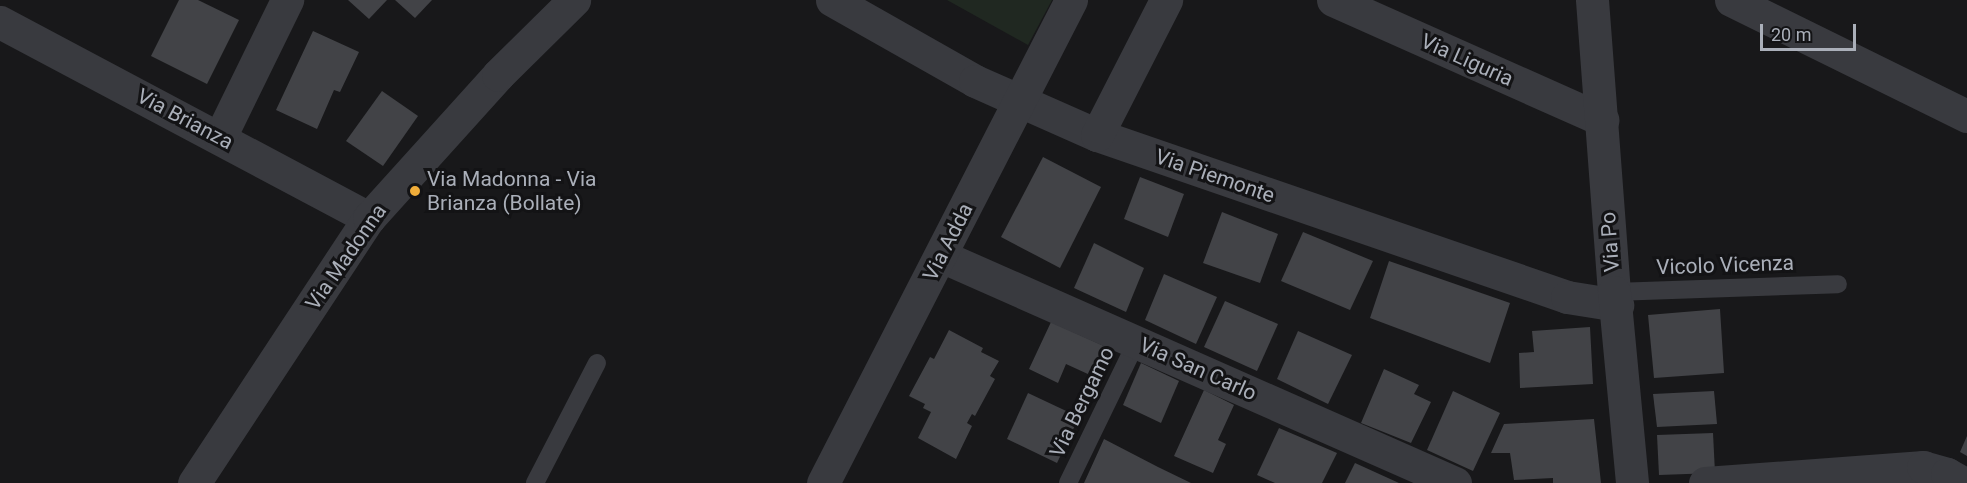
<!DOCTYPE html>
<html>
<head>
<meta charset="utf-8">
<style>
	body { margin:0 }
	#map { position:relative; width:1967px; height:483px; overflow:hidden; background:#18181a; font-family:Roboto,sans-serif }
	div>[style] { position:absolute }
	.green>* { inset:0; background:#202821 }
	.building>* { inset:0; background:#424347 }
	.service>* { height:18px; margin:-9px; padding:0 9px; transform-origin:9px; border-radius:9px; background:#393a3f }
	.minor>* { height:33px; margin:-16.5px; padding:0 16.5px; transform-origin:16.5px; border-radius:16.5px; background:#393a3f }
	.dots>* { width:16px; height:16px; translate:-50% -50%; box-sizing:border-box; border:3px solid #131315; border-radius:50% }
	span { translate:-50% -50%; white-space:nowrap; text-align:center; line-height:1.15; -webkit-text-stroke:6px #131315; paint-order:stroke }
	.street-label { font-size:21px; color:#aaafb9 }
	.poi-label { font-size:21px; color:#aaafb9 }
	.left { translate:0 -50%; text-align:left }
	.scale { position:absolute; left:1760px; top:24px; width:96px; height:27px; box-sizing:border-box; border:3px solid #aaafb9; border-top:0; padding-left:8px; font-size:18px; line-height:21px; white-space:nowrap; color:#aaafb9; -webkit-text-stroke:4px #131315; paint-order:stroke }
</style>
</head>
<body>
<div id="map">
	<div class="green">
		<i style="clip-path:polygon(947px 0,1052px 0,1028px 45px)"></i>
	</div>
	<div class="building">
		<i style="clip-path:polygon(179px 0,198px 0,239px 20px,207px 84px,151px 56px)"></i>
		<i style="clip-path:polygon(348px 0,387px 0,369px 19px)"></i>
		<i style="clip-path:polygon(395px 0,432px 0,415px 18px)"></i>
		<i style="clip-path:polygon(313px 31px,359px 52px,340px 92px,334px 90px,317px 129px,276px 110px)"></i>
		<i style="clip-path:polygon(382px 91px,418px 116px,383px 166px,346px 141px)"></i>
		<i style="clip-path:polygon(1043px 157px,1101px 187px,1060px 268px,1001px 237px)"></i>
		<i style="clip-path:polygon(1140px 177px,1184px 194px,1168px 237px,1124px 219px)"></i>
		<i style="clip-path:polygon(1222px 212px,1278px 234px,1260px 283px,1203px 263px)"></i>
		<i style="clip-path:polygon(1303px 232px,1373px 261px,1350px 310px,1281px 281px)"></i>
		<i style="clip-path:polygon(1094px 243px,1144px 268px,1126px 312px,1074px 288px)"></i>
		<i style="clip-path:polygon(1389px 261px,1510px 303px,1490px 363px,1370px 318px)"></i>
		<i style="clip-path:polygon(1164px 274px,1217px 297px,1196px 344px,1145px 320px)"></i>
		<i style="clip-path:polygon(1225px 301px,1278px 324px,1257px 371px,1204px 347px)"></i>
		<i style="clip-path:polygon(1720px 309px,1724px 373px,1654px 378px,1648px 315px)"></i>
		<i style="clip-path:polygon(1051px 322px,1115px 351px,1101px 380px,1066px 364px,1058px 383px,1029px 369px)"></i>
		<i style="clip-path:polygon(1590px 327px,1593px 384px,1520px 388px,1519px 353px,1534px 352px,1532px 331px)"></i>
		<i style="clip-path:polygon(949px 330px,983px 348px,981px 352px,999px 361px,990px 376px,995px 379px,975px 416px,972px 414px,967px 423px,972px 426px,956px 459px,918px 438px,931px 412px,923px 408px,925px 404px,909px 396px,930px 357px,934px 359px)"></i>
		<i style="clip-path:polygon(1298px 331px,1352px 355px,1328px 404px,1277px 379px)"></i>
		<i style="clip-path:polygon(1141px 363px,1179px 381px,1161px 423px,1123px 405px)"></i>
		<i style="clip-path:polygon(1384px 369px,1419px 385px,1414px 394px,1431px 402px,1411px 443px,1361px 423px)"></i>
		<i style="clip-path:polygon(1204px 390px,1234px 405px,1218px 440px,1226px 444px,1213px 473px,1174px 456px)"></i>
		<i style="clip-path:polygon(1453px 391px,1500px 413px,1473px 471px,1427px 450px)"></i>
		<i style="clip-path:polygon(1714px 391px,1717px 424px,1657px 427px,1653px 394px)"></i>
		<i style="clip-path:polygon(1028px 393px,1079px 417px,1057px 463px,1007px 439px)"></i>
		<i style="clip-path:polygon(1594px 419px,1601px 483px,1553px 483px,1553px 478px,1514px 480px,1510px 453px,1491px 453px,1504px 424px)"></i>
		<i style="clip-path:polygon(1279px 428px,1337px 453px,1322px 483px,1275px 483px,1257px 475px)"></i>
		<i style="clip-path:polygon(1713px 433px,1715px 473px,1659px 475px,1657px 435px)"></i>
		<i style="clip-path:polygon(1967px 436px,1967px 456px,1960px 452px)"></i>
		<i style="clip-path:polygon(1104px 439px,1158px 467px,1191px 483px,1084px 483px)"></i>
		<i style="clip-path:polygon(1355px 463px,1399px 483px,1345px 483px)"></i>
	</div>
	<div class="service">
		<i style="left:1614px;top:292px;width:224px;rotate:-2deg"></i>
		<i style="left:535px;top:483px;width:135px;rotate:-62.7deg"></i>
		<i style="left:1068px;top:483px;width:158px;rotate:-64.1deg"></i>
	</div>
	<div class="minor">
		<i style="left:832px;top:0;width:164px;rotate:29.5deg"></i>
		<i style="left:975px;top:81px;width:133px;rotate:23.9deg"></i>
		<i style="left:1097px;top:135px;width:497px;rotate:19deg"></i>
		<i style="left:1567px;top:297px;width:51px;rotate:9.1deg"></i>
		<i style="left:1333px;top:0;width:295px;rotate:24deg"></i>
		<i style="left:1592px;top:0;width:293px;rotate:85.7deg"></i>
		<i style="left:1614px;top:292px;width:192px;rotate:84.6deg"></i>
		<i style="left:1731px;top:0;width:263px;rotate:26.2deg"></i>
		<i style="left:0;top:22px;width:418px;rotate:28deg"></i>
		<i style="left:1097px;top:135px;width:152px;rotate:-62.9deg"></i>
		<i style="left:220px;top:137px;width:153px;rotate:-63.9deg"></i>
		<i style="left:941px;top:256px;width:562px;rotate:23.83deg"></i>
		<i style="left:194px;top:483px;width:318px;rotate:-56.6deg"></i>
		<i style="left:369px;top:218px;width:193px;rotate:-47.9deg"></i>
		<i style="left:498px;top:75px;width:107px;rotate:-44.6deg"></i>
		<i style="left:823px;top:483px;width:543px;rotate:-62.82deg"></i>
		<i style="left:1705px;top:483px;width:219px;rotate:-4.2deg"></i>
		<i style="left:1923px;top:467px;width:25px;rotate:16deg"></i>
		<i style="left:1947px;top:474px;width:18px;rotate:29deg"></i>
	</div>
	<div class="dots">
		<i style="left:415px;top:191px;background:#f0ad3a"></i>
	</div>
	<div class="street-label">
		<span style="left:1467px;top:60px;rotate:24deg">Via Liguria</span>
		<span style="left:185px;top:119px;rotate:28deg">Via Brianza</span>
		<span style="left:1215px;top:176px;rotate:19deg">Via Piemonte</span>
		<span style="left:948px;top:242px;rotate:-63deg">Via Adda</span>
		<span style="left:1610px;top:242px;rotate:-94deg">Via Po</span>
		<span style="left:346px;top:257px;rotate:-55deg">Via Madonna</span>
		<span style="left:1725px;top:265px;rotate:-2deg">Vicolo Vicenza</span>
		<span style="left:1198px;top:369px;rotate:24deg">Via San Carlo</span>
		<span style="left:1082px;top:402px;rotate:-64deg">Via Bergamo</span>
	</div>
	<div class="poi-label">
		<span class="left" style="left:427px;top:191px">Via Madonna - Via<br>Brianza (Bollate)</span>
	</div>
	<div class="scale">20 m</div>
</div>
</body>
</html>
